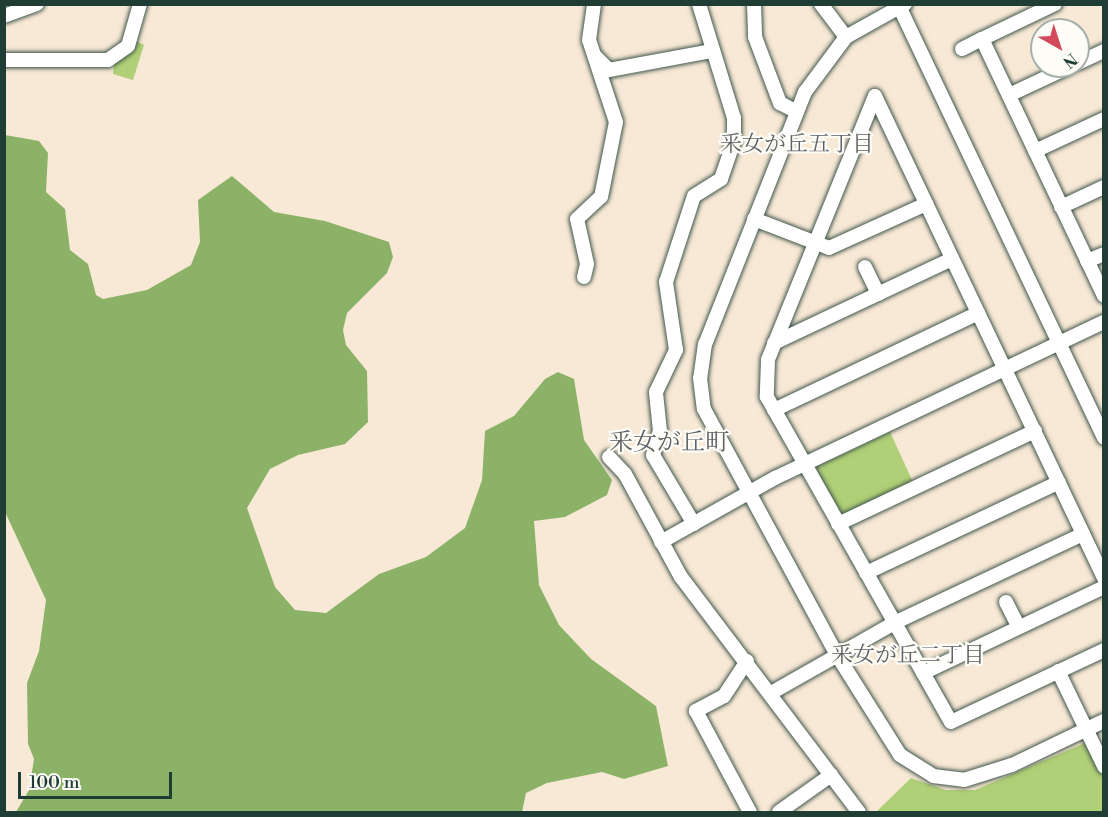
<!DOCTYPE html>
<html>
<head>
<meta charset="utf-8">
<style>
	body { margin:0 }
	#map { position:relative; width:1108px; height:817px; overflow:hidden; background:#f8e9d6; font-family:"Libre Bodoni","Noto Serif JP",serif }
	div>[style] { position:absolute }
	.green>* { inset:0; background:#b0cf77 }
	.forest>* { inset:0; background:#8cb268 }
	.roads { filter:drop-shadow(0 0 2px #40574c) drop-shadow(0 0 2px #40574c) }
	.minor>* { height:14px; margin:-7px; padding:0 7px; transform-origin:7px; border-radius:7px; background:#fff }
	span { translate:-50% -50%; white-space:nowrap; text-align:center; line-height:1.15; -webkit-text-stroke:4.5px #fdfcf7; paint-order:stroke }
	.neighbourhood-label { font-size:22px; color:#5e6166 }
	.quarter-label { font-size:24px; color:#5e6166 }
	.frame { position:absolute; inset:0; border:6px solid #1f3d34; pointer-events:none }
	.north { position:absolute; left:1030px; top:18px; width:60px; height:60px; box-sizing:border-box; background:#fdfcf7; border:2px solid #a4b0a9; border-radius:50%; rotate:141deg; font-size:16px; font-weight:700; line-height:24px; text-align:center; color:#1f3d34 }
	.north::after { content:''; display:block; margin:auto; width:21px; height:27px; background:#d1495b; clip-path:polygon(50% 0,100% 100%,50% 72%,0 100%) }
	.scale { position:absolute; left:18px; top:772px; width:154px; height:27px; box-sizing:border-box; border:3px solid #1f3d34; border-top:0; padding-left:8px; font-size:18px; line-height:21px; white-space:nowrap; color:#1f3d34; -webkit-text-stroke:4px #fdfcf7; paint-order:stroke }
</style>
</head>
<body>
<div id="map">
	<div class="green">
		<i style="clip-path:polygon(134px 40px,144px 45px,133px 80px,113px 74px,114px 63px)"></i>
		<i style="clip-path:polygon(890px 432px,913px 482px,844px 516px,837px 514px,816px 467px)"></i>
		<i style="clip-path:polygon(1085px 743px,1103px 777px,1103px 812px,876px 812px,911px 778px,946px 790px,975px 790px)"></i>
	</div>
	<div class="forest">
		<i style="clip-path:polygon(5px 135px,39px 141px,48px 153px,46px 192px,65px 209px,70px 250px,88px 264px,96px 295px,103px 299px,147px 290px,191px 265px,200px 242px,198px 200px,232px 176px,274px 212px,325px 221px,389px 242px,393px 257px,387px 273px,347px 313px,343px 330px,346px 345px,367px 371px,368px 422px,345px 444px,298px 455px,270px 469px,247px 508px,275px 587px,295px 610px,326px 613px,379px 574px,426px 557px,465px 528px,482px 480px,485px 431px,514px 416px,545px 379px,558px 372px,574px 379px,584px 440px,612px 480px,607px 495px,565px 517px,534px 521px,539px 585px,559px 625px,591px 659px,656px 706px,668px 766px,624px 779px,602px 772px,547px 783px,526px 793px,522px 812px,16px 812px,29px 790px,34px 759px,28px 744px,27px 683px,39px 651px,46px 600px,5px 512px)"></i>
	</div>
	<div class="roads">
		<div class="minor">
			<i style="left:754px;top:4px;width:33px;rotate:88deg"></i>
			<i style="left:755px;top:37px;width:71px;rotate:69.3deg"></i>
			<i style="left:780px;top:103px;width:19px;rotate:28deg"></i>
			<i style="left:821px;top:4px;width:41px;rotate:52.9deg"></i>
			<i style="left:898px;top:4px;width:480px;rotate:64.6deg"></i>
			<i style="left:905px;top:4px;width:68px;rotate:150.8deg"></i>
			<i style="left:846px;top:37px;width:69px;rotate:126.7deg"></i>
			<i style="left:805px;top:92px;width:271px;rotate:111.6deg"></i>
			<i style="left:705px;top:344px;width:34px;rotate:98deg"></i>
			<i style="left:700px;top:378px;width:31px;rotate:83deg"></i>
			<i style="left:704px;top:409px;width:280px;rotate:61.6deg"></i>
			<i style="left:837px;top:655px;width:118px;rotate:57.8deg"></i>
			<i style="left:900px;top:755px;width:39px;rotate:32deg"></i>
			<i style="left:933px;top:776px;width:31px;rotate:7deg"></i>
			<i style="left:964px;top:780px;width:50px;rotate:-17.4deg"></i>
			<i style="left:1012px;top:765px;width:102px;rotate:-25.6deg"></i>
			<i style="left:1055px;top:4px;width:81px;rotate:154.4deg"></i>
			<i style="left:982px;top:39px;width:284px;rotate:64.6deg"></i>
			<i style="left:4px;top:16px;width:35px;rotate:-20deg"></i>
			<i style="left:962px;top:49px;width:22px;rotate:-27deg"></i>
			<i style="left:595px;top:56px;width:20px;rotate:45deg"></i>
			<i style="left:609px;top:70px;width:105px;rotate:-10.5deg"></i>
			<i style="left:4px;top:60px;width:104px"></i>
			<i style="left:108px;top:60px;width:24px;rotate:-35deg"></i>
			<i style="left:128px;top:46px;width:44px;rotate:-74.1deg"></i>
			<i style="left:1078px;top:63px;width:29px;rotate:-25deg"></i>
			<i style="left:1009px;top:95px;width:68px;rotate:-25.1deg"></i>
			<i style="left:875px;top:96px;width:285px;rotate:112.1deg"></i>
			<i style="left:768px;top:360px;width:37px;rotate:92deg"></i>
			<i style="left:767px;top:397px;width:373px;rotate:60.5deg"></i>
			<i style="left:951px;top:722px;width:169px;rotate:-25.2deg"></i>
			<i style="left:875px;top:96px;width:534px;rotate:64.59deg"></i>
			<i style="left:1035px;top:151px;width:76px;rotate:-24.9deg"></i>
			<i style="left:1061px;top:207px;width:47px;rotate:-24.9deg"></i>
			<i style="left:754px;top:219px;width:80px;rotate:21.1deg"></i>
			<i style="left:829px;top:248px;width:107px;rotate:-24.4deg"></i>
			<i style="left:1087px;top:261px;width:18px;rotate:-22deg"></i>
			<i style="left:865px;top:267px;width:30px;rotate:64deg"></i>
			<i style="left:584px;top:277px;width:13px;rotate:-77deg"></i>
			<i style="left:587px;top:264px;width:46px;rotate:-102.5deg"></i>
			<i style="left:577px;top:219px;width:33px;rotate:-43deg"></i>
			<i style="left:601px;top:197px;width:76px;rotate:-78.7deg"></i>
			<i style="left:616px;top:122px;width:86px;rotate:-108.2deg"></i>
			<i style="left:589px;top:40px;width:36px;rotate:-82deg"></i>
			<i style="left:774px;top:343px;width:197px;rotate:-25.3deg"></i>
			<i style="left:774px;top:410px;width:226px;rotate:-25.4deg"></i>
			<i style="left:609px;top:457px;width:23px;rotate:47deg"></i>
			<i style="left:625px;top:474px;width:117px;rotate:61.5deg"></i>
			<i style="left:681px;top:577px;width:295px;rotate:52.9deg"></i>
			<i style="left:694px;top:524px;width:80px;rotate:-120.7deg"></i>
			<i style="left:653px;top:455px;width:25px;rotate:-74deg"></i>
			<i style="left:660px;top:431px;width:39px;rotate:-96deg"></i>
			<i style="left:656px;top:392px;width:47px;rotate:-64.5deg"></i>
			<i style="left:676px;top:350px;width:69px;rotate:-98.4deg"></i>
			<i style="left:666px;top:282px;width:90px;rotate:-72deg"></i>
			<i style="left:694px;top:196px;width:32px;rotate:-32deg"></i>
			<i style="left:721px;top:179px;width:40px;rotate:-71.1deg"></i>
			<i style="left:734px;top:141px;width:23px;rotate:-90deg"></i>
			<i style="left:734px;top:118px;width:119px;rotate:-107.1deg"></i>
			<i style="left:838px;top:524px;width:218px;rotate:-25.3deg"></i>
			<i style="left:661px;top:542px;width:131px;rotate:-29.3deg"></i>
			<i style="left:775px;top:478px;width:364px;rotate:-25.4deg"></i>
			<i style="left:866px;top:573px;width:213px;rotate:-25.2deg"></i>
			<i style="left:1006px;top:602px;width:28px;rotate:63deg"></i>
			<i style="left:747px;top:661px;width:42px;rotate:123.3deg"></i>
			<i style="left:724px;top:696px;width:32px;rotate:152deg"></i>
			<i style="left:696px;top:711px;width:115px;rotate:61.9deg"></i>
			<i style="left:1058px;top:671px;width:106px;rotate:64.2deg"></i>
			<i style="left:923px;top:673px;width:200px;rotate:-25.4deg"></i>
			<i style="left:771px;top:693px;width:142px;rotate:-29.6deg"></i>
			<i style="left:894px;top:623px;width:209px;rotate:-25.2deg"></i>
			<i style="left:779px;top:812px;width:64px;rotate:-35.4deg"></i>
		</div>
	</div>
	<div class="neighbourhood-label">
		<span style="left:797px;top:145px">釆女が丘五丁目</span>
		<span style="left:908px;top:656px">釆女が丘二丁目</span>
	</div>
	<div class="quarter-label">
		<span style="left:669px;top:444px">釆女が丘町</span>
	</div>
	<div class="frame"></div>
	<div class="north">N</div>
	<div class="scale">100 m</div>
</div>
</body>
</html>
